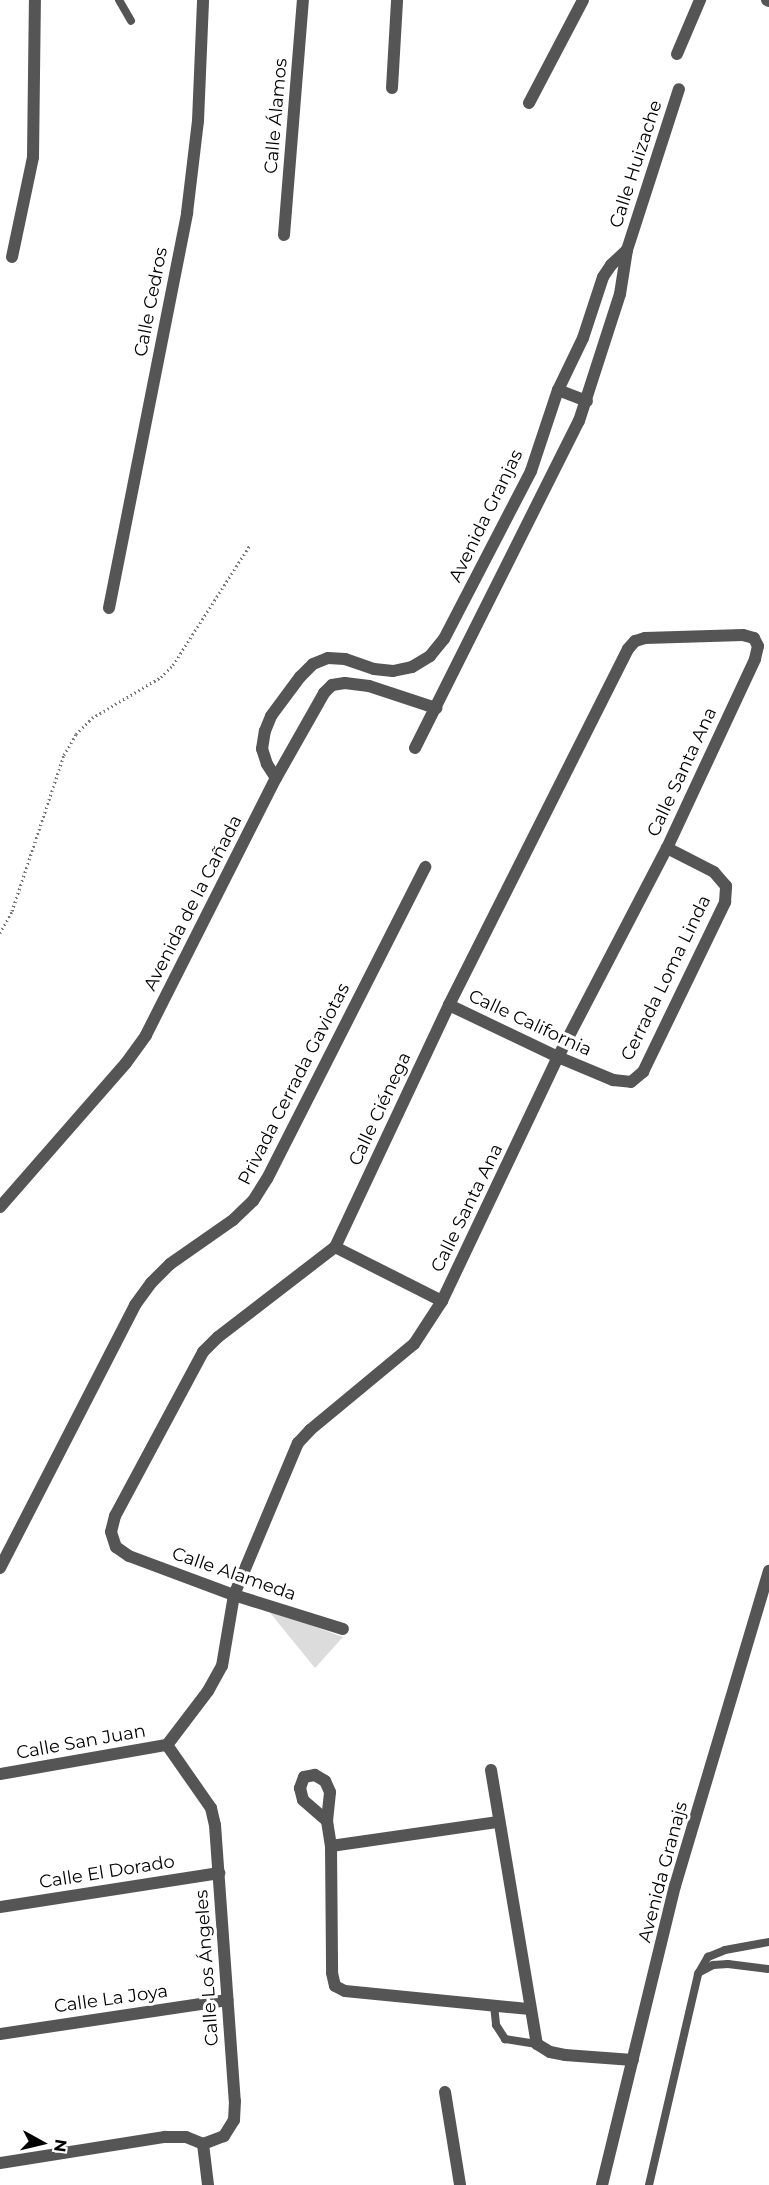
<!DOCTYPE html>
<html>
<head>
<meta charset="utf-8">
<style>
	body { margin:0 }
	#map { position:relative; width:769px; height:2185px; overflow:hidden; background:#fff; font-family:Montserrat,sans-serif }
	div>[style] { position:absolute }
	.green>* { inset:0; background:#dcdcdc }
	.path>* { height:3px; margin-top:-1.5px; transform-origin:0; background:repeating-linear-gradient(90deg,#777 0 1.5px,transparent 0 4.5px) }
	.lane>* { height:8px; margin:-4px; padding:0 4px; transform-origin:4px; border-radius:4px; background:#555 }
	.street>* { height:12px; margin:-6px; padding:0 6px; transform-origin:6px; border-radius:6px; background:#555 }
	span { translate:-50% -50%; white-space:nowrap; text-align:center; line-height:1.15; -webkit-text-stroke:6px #fff; paint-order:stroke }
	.street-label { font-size:18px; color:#000 }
	.north { position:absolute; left:12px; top:2113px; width:60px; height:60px; -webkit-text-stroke:4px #fff; paint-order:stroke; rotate:98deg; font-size:16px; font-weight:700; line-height:24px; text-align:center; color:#000 }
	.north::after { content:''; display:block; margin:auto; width:21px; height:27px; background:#000; clip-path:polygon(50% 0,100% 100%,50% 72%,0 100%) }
</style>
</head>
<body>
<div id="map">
	<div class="green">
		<i style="clip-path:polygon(267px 1609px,343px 1637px,315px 1668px)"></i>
	</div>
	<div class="path">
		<i style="left:0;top:933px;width:25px;rotate:-61deg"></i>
		<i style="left:12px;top:911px;width:164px;rotate:-71.6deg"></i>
		<i style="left:64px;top:755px;width:24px;rotate:-60deg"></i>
		<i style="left:76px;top:734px;width:23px;rotate:-45deg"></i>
		<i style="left:92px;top:718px;width:80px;rotate:-30.7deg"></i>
		<i style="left:161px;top:677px;width:17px;rotate:-45deg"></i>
		<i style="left:173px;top:665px;width:143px;rotate:-57.3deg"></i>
	</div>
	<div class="lane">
		<i style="left:119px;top:0;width:24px;rotate:60deg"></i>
		<i style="left:700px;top:1972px;width:15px;rotate:-28deg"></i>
		<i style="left:713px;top:1965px;width:15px;rotate:-4deg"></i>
		<i style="left:728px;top:1964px;width:40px;rotate:7.1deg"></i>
		<i style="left:494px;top:2005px;width:20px;rotate:84deg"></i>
		<i style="left:496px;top:2025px;width:17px;rotate:57deg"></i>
		<i style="left:505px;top:2039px;width:32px;rotate:9deg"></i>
		<i style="left:649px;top:2185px;width:217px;rotate:-76.9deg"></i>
		<i style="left:698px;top:1974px;width:20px;rotate:-60deg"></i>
		<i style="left:708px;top:1957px;width:18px;rotate:-22deg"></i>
		<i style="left:725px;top:1950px;width:45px;rotate:-10.3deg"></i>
	</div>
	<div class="street">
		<i style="left:767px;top:0;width:2px;rotate:27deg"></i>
		<i style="left:677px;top:54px;width:59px;rotate:-66.9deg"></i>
		<i style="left:392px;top:88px;width:88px;rotate:-86.7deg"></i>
		<i style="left:529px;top:103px;width:116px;rotate:-62.3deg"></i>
		<i style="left:284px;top:235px;width:236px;rotate:-85.4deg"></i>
		<i style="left:12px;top:257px;width:102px;rotate:-78.1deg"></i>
		<i style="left:33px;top:157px;width:157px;rotate:-89.3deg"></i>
		<i style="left:558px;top:390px;width:31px;rotate:21deg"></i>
		<i style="left:109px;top:608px;width:403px;rotate:-78.8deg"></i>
		<i style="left:187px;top:213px;width:93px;rotate:-83.2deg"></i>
		<i style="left:198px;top:121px;width:121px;rotate:-87.6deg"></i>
		<i style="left:415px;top:748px;width:366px;rotate:-63.4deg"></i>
		<i style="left:579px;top:421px;width:133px;rotate:-72.1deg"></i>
		<i style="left:620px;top:294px;width:45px;rotate:-81deg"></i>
		<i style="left:627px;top:250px;width:169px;rotate:-72.1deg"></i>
		<i style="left:276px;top:778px;width:17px;rotate:-123deg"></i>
		<i style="left:267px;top:764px;width:16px;rotate:-108deg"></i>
		<i style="left:262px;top:749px;width:18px;rotate:-81deg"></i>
		<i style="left:265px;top:731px;width:16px;rotate:-68deg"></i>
		<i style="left:271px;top:716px;width:49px;rotate:-53.4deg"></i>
		<i style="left:300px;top:677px;width:18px;rotate:-45deg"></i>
		<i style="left:313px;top:664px;width:16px;rotate:-22deg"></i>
		<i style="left:328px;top:658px;width:17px;rotate:3deg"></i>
		<i style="left:345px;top:659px;width:31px;rotate:19deg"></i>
		<i style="left:374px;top:669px;width:19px;rotate:6deg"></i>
		<i style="left:393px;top:671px;width:19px;rotate:-12deg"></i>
		<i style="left:412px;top:667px;width:21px;rotate:-31deg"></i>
		<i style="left:430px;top:656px;width:22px;rotate:-51deg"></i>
		<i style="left:444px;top:639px;width:189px;rotate:-62.6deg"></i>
		<i style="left:531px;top:471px;width:85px;rotate:-71.6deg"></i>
		<i style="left:558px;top:390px;width:58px;rotate:-64.3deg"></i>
		<i style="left:583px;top:338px;width:64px;rotate:-71.8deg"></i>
		<i style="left:603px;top:277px;width:14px;rotate:-56deg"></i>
		<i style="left:611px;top:265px;width:22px;rotate:-43deg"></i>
		<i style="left:449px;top:1005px;width:121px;rotate:25.5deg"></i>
		<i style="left:558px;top:1057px;width:60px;rotate:22.7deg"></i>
		<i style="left:613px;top:1080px;width:18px;rotate:6deg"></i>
		<i style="left:631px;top:1082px;width:16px;rotate:-40deg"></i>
		<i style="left:643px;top:1072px;width:189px;rotate:-64.2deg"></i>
		<i style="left:725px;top:902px;width:16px;rotate:-86deg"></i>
		<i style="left:726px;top:886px;width:18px;rotate:-131deg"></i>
		<i style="left:714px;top:872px;width:53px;rotate:-152.9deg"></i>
		<i style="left:0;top:1207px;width:191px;rotate:-48.8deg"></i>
		<i style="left:126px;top:1063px;width:34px;rotate:-54deg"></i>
		<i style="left:146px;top:1035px;width:288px;rotate:-63.2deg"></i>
		<i style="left:276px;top:778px;width:98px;rotate:-60.5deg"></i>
		<i style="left:324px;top:693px;width:11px;rotate:-45deg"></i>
		<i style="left:332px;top:685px;width:13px;rotate:-9deg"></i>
		<i style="left:345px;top:683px;width:24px;rotate:7deg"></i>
		<i style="left:369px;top:686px;width:71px;rotate:18.2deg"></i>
		<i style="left:335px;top:1247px;width:120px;rotate:26.8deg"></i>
		<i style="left:0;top:1568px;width:296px;rotate:-62.8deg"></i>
		<i style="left:135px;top:1305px;width:27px;rotate:-54deg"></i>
		<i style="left:151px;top:1283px;width:27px;rotate:-45deg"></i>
		<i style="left:170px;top:1264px;width:77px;rotate:-34.9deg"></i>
		<i style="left:233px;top:1220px;width:28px;rotate:-44deg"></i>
		<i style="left:253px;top:1201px;width:26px;rotate:-58deg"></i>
		<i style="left:267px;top:1179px;width:350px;rotate:-63.1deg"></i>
		<i style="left:167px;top:1745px;width:68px;rotate:-52.8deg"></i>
		<i style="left:208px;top:1691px;width:29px;rotate:-61deg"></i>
		<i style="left:222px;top:1666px;width:72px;rotate:-80.4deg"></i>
		<i style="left:234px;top:1595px;width:165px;rotate:-67.2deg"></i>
		<i style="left:298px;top:1443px;width:18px;rotate:-47deg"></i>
		<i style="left:310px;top:1430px;width:135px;rotate:-39.6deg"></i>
		<i style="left:414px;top:1344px;width:51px;rotate:-56.9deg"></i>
		<i style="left:442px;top:1301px;width:270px;rotate:-64.6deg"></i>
		<i style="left:558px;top:1057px;width:236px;rotate:-62.5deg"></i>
		<i style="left:667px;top:848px;width:208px;rotate:-65deg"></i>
		<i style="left:755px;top:659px;width:13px;rotate:-77deg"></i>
		<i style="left:758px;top:646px;width:9px;rotate:-117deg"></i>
		<i style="left:754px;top:638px;width:11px;rotate:-165deg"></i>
		<i style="left:743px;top:635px;width:98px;rotate:178.2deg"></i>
		<i style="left:645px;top:638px;width:10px;rotate:163deg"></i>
		<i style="left:635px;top:641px;width:11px;rotate:131deg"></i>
		<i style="left:628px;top:649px;width:398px;rotate:116.7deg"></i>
		<i style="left:449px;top:1005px;width:268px;rotate:115.2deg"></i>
		<i style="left:335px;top:1247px;width:148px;rotate:142.4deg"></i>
		<i style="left:218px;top:1337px;width:21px;rotate:135deg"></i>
		<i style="left:203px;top:1352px;width:186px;rotate:118.2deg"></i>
		<i style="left:115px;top:1516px;width:16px;rotate:104deg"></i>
		<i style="left:111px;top:1532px;width:16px;rotate:72deg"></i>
		<i style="left:116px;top:1547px;width:16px;rotate:35deg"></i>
		<i style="left:129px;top:1556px;width:112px;rotate:20.4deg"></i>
		<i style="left:234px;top:1595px;width:114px;rotate:17.3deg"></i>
		<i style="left:167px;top:1745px;width:77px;rotate:55.1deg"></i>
		<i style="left:211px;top:1808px;width:17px;rotate:77deg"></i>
		<i style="left:215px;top:1825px;width:277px;rotate:85.9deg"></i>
		<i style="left:235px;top:2101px;width:19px;rotate:93deg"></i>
		<i style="left:234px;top:2120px;width:19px;rotate:122deg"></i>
		<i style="left:224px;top:2136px;width:22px;rotate:159deg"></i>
		<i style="left:203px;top:2144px;width:41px;rotate:83deg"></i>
		<i style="left:491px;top:1770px;width:278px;rotate:80.5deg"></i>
		<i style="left:537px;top:2044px;width:15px;rotate:32deg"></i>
		<i style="left:550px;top:2052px;width:15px;rotate:11deg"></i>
		<i style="left:565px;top:2055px;width:68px;rotate:4.2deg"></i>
		<i style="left:0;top:1774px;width:169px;rotate:-9.9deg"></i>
		<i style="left:327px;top:1821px;width:29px;rotate:-84deg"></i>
		<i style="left:330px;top:1792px;width:12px;rotate:-114deg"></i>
		<i style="left:325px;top:1781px;width:12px;rotate:-149deg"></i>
		<i style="left:315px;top:1775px;width:11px;rotate:170deg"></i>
		<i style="left:304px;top:1777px;width:12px;rotate:110deg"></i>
		<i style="left:300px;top:1788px;width:12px;rotate:76deg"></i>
		<i style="left:303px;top:1800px;width:32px;rotate:41deg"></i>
		<i style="left:327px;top:1821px;width:25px;rotate:81deg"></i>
		<i style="left:331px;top:1846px;width:127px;rotate:89.5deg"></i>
		<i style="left:332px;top:1973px;width:13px;rotate:77deg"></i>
		<i style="left:335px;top:1986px;width:11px;rotate:27deg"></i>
		<i style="left:345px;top:1991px;width:186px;rotate:5.6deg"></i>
		<i style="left:331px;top:1846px;width:169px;rotate:-8.2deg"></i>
		<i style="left:0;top:1907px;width:222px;rotate:-8.8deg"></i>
		<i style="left:0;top:2034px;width:230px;rotate:-8.5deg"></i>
		<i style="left:445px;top:2092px;width:94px;rotate:80.8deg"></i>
		<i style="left:0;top:2163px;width:167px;rotate:-9deg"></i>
		<i style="left:165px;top:2137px;width:21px"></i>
		<i style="left:186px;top:2137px;width:18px;rotate:22deg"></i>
		<i style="left:602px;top:2185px;width:308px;rotate:-76.3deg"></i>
		<i style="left:675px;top:1886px;width:329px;rotate:-73.4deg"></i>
	</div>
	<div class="street-label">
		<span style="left:276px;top:116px;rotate:-85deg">Calle Álamos</span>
		<span style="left:636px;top:164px;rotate:-72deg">Calle Huizache</span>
		<span style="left:151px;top:302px;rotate:-79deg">Calle Cedros</span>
		<span style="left:486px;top:516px;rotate:-64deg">Avenida Granjas</span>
		<span style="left:682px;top:772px;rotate:-65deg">Calle Santa Ana</span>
		<span style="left:193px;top:903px;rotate:-63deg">Avenida de la Cañada</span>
		<span style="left:666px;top:978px;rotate:-64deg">Cerrada Loma Linda</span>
		<span style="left:530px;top:1023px;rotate:25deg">Calle California</span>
		<span style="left:294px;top:1084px;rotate:-63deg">Privada Cerrada Gaviotas</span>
		<span style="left:380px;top:1109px;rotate:-65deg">Calle Ciénega</span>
		<span style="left:467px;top:1208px;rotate:-64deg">Calle Santa Ana</span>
		<span style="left:234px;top:1574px;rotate:19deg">Calle Alameda</span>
		<span style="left:81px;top:1742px;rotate:-10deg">Calle San Juan</span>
		<span style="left:107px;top:1872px;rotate:-9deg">Calle El Dorado</span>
		<span style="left:663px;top:1872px;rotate:-75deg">Avenida Granajs</span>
		<span style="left:207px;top:1968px;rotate:-94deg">Calle Los Ángeles</span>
		<span style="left:111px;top:1999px;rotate:-8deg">Calle La Joya</span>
	</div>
	<div class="north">N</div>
</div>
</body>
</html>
